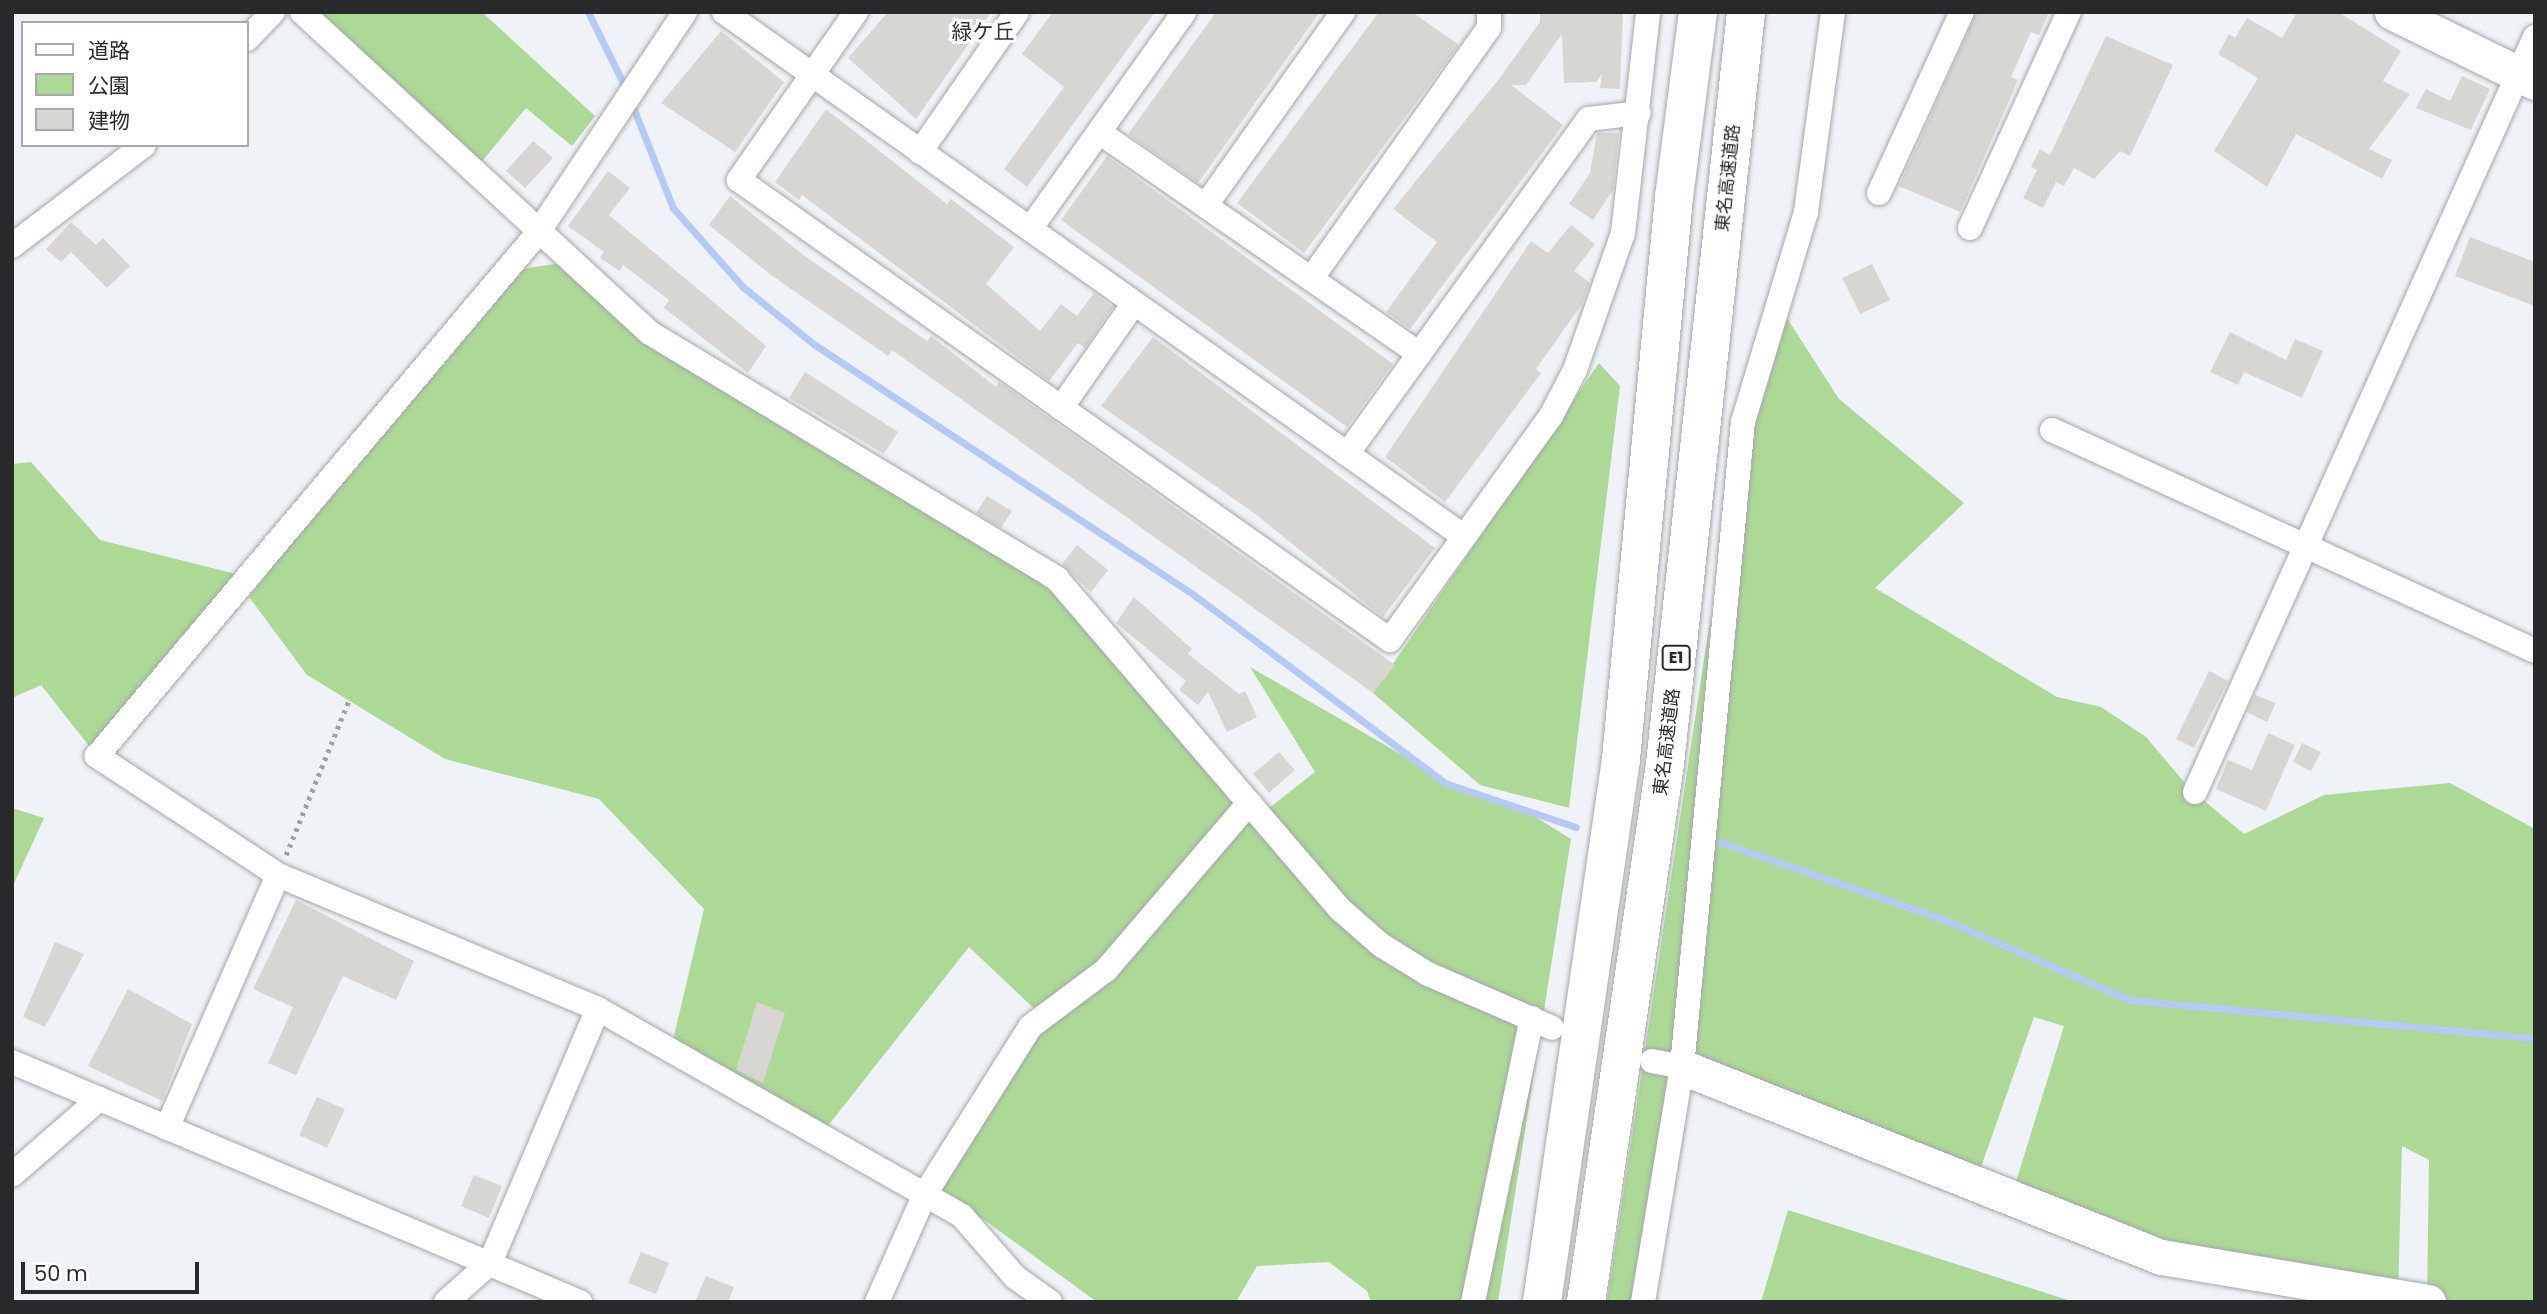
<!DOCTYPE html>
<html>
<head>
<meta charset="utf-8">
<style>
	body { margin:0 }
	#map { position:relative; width:2547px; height:1314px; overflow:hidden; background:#eff2f6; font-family:Poppins,"Noto Sans JP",sans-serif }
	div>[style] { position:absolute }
	.green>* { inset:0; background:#add997 }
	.stream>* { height:7px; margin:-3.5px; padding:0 3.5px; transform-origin:3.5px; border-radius:3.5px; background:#b4c9f5 }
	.building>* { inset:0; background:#d8d6d2 }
	.path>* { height:4.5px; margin-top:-2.25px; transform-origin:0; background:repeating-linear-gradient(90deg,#9ea0a4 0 3.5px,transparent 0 8.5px) }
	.roads { filter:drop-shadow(0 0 2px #a4a6aa) drop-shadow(0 0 2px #a4a6aa) }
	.street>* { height:24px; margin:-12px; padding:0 12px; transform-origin:12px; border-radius:12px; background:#fff }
	.secondary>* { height:35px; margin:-17.5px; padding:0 17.5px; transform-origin:17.5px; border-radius:17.5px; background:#fff }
	.highway>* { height:38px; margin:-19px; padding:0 19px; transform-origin:19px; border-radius:19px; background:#fff }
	span { translate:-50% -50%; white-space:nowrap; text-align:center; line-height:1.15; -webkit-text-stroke:6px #fff; paint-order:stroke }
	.shield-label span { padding:2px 5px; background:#fff; border:2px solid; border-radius:5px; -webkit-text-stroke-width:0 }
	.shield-label { font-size:16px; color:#28292b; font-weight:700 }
	.street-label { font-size:18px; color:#28292b }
	.quarter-label { font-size:21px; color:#303336 }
	.frame { position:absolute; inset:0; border:14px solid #28292b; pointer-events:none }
	.legend { position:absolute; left:21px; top:21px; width:228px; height:126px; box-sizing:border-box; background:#fff; border:2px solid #a9a9aa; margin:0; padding:9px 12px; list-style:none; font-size:21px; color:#28292b }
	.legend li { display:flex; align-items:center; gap:14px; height:35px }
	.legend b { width:35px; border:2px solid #a9a9aa }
	.scale { position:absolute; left:21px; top:1262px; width:178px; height:32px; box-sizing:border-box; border:4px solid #28292b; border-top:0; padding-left:9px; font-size:21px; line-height:24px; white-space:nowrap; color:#28292b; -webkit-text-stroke:5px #fff; paint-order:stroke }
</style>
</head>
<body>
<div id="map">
	<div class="green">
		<i style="clip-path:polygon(318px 12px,482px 12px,595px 116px,572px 146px,526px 108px,479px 165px)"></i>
		<i style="clip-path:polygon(569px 262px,710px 369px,940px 508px,1095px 624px,1260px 815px,1315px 772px,1250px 667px,1456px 786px,1521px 808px,1571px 839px,1498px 1302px,1371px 1302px,1367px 1291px,1329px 1262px,1257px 1266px,1236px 1302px,1097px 1302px,932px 1182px,1043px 1017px,969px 947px,827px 1127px,673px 1040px,704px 909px,599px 799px,445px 759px,307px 675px,249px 597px,506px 271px)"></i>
		<i style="clip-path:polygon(1785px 315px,1839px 399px,1964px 503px,1875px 588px,2057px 697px,2101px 707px,2146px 737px,2190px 789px,2244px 834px,2324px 795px,2450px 783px,2535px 829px,2535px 1302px,2427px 1302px,2429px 1160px,2402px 1146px,2398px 1297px,2161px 1257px,2011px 1198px,2064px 1026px,2034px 1017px,1975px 1184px,1682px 1067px,1643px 1302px,1607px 1302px,1711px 613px,1687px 1011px,1746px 414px)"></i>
		<i style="clip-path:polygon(1599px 363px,1620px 386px,1569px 808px,1480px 785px,1373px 693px)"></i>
		<i style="clip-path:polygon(31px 462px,100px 540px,248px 577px,97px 756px,41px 685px,12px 698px,12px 464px)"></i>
		<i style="clip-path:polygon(12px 808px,44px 818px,12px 888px)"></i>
		<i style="clip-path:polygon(1788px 1210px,2074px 1302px,1761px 1302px)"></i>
	</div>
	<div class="stream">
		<i style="left:588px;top:12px;width:88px;rotate:63.7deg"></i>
		<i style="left:631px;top:102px;width:114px;rotate:68.4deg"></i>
		<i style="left:673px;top:208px;width:106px;rotate:48.5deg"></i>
		<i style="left:743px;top:287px;width:92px;rotate:38.9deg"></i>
		<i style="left:815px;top:345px;width:454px;rotate:33.4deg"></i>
		<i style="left:1194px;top:595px;width:314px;rotate:36.8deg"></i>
		<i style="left:1445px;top:783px;width:138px;rotate:18.6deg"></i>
		<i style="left:1720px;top:842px;width:238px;rotate:19.1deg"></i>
		<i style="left:1945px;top:920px;width:202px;rotate:23.4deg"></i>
		<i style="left:2130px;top:1000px;width:407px;rotate:5.4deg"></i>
	</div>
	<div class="building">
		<i style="clip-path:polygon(888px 12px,991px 12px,916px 119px,848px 58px)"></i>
		<i style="clip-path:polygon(1053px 12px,1155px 12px,1027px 187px,1004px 169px,1064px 87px,1022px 54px)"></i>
		<i style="clip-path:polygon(1216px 12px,1320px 12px,1198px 183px,1128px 134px)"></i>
		<i style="clip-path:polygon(1379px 12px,1412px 12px,1459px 45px,1304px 253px,1237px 203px)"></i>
		<i style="clip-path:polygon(1540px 12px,1623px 12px,1620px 89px,1600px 88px,1602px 74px,1596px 82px,1564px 83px,1562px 34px,1526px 85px,1511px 85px,1563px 125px,1410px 329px,1386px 312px,1437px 242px,1393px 209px,1499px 79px,1540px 22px)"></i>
		<i style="clip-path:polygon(1977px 12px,2049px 12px,2039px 35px,2031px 32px,2011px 77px,2018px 80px,1960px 212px,1899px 186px)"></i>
		<i style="clip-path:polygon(2297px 12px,2338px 12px,2401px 51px,2383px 81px,2410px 94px,2369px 149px,2392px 160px,2382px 179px,2296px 134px,2267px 187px,2214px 151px,2258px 78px,2218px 54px,2229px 34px,2235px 38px,2247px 18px,2282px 38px)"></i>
		<i style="clip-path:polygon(721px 31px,784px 82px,735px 152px,661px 103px)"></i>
		<i style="clip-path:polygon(2106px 36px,2173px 65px,2130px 156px,2120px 151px,2094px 179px,2074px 168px,2064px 186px,2056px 182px,2043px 208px,2023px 198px,2037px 170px,2031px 167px,2040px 149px,2050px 155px)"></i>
		<i style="clip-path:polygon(2462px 76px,2490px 89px,2471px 130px,2416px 108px,2426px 89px,2450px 101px)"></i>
		<i style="clip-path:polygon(826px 109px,947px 204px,951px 199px,1014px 247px,986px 284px,1040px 331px,1061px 304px,1077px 316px,1094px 293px,1113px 307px,1085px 348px,1078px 343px,1049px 381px,802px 195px,799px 200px,775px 182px)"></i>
		<i style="clip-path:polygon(1597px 133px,1619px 133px,1613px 190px,1593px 220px,1569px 204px,1590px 173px)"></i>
		<i style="clip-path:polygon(533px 141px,553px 158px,525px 188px,506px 171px)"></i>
		<i style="clip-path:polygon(1107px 156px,1393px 364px,1347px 427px,1061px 220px)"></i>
		<i style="clip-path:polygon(608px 171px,630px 188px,609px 215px,766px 346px,748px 373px,664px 308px,669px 300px,623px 265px,620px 271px,600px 258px,604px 252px,568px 226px)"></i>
		<i style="clip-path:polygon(730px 196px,802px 254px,927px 341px,931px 336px,996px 387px,999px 382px,1395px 665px,1373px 693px,892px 350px,888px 356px,771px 275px,709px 225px)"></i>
		<i style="clip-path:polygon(71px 222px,96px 245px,103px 238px,130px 266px,107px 288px,71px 252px,61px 262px,46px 249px)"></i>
		<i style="clip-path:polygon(1571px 225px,1595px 244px,1574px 271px,1590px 283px,1582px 304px,1536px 369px,1541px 373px,1445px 502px,1385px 457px,1531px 241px,1548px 253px)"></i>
		<i style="clip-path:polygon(2470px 237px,2535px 262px,2535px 306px,2455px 276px)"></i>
		<i style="clip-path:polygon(1872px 264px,1890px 300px,1860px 314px,1842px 278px)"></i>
		<i style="clip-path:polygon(2230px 332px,2286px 360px,2295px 339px,2323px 351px,2302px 398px,2244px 372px,2238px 385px,2210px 372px)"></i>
		<i style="clip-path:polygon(1153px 337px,1435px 548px,1383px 617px,1254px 513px,1101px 406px)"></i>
		<i style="clip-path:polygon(805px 372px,898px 432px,884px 454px,789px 398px)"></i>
		<i style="clip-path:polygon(987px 496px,1012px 511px,1001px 528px,976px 513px)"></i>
		<i style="clip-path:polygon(1077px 545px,1108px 570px,1091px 592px,1062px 564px)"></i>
		<i style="clip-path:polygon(1134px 597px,1192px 649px,1188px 654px,1239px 694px,1245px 691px,1257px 717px,1227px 732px,1208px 692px,1198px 705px,1179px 690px,1186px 681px,1116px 623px)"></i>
		<i style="clip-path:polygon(2209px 671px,2228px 681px,2194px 748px,2176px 739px)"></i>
		<i style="clip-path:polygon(2255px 695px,2276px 703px,2267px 722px,2247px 712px)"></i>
		<i style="clip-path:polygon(2268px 733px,2295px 745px,2266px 811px,2216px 789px,2228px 760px,2252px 770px)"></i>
		<i style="clip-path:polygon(2302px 743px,2321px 752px,2311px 771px,2293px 762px)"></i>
		<i style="clip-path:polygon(1279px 752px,1295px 770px,1269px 793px,1253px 774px)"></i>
		<i style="clip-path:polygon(296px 900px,414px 961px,396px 1000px,343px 976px,296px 1075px,268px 1063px,293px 1007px,253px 989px)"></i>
		<i style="clip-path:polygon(55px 942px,84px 954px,45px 1027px,23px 1017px)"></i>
		<i style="clip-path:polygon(128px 989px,192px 1024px,162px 1101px,88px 1066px)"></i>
		<i style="clip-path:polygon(757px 1002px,785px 1013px,763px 1083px,736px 1070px)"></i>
		<i style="clip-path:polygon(317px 1097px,345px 1109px,327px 1148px,299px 1135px)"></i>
		<i style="clip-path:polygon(474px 1175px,502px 1186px,489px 1218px,461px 1206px)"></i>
		<i style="clip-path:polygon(641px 1252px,669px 1263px,656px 1294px,628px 1283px)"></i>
		<i style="clip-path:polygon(706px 1276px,734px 1287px,728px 1302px,695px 1302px)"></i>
	</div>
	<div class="path">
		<i style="left:286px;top:855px;width:170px;rotate:-67.9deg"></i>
	</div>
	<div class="roads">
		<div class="street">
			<i style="left:302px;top:12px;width:473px;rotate:42.7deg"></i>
			<i style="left:650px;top:333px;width:476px;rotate:31.1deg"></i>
			<i style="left:1057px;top:579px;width:436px;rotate:49.4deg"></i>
			<i style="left:1341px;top:910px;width:53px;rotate:41.2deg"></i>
			<i style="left:1381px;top:945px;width:55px;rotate:31.7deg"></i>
			<i style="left:1428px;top:974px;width:135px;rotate:23.5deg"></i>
			<i style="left:724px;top:12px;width:906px;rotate:35.34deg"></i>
			<i style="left:856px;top:12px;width:205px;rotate:124.9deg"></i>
			<i style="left:739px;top:180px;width:797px;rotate:35.25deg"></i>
			<i style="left:1390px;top:640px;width:276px;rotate:-54.3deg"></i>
			<i style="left:1551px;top:416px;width:52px;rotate:-62.4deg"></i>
			<i style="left:1575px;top:370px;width:145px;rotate:-70.7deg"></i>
			<i style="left:1623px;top:233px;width:222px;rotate:-83.5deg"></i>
			<i style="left:247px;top:39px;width:37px;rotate:-46deg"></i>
			<i style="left:1099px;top:132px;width:390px;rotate:34.7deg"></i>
			<i style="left:920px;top:152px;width:170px;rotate:-55.3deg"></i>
			<i style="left:1879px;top:193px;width:199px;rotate:-65.4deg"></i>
			<i style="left:1206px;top:205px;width:237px;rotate:-54.6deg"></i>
			<i style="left:1970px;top:228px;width:238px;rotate:-65.4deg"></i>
			<i style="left:1030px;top:229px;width:266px;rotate:-54.6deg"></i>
			<i style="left:12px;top:246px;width:166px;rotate:-37.4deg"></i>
			<i style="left:1311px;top:279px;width:308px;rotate:-54.7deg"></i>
			<i style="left:1489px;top:28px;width:16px;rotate:-90deg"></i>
			<i style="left:1061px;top:408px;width:128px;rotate:-55.2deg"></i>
			<i style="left:2052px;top:430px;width:531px;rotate:24.59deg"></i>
			<i style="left:1347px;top:454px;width:413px;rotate:-54.2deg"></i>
			<i style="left:1589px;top:119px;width:50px;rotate:-6.8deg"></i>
			<i style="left:2195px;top:792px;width:828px;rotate:-65.76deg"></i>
			<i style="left:278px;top:875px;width:347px;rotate:22.7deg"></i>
			<i style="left:598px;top:1009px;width:419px;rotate:29.6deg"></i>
			<i style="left:962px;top:1216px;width:81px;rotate:49deg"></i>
			<i style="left:1015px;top:1277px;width:43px;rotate:35.5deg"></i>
			<i style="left:1652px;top:1061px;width:31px;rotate:11deg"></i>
			<i style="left:12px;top:1062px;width:617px;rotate:22.91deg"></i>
			<i style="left:167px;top:1128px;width:276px;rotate:-66.3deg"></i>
			<i style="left:278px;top:875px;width:217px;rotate:-146.7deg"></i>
			<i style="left:97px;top:756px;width:683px;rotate:-49.87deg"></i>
			<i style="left:537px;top:234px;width:267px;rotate:-56.3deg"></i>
			<i style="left:12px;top:1175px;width:116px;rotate:-41.1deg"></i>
			<i style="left:446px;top:1302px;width:59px;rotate:-41.6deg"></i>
			<i style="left:490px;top:1263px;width:276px;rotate:-67deg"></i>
			<i style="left:877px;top:1302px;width:118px;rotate:-66deg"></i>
			<i style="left:925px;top:1194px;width:197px;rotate:-57.8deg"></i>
			<i style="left:1030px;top:1027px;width:95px;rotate:-36.9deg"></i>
			<i style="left:1106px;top:970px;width:220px;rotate:-49.4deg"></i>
			<i style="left:1473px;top:1302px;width:290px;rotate:-78.3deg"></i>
			<i style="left:1643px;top:1302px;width:238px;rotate:-80.6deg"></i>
			<i style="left:1682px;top:1067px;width:648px;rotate:-84.6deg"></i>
			<i style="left:1743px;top:422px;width:219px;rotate:-73.3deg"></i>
			<i style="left:1806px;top:212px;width:202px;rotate:-82.3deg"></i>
		</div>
		<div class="secondary">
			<i style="left:2392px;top:12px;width:159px;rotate:26.1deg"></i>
			<i style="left:1682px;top:1067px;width:515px;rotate:21.64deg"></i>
			<i style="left:2161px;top:1257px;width:271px;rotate:9.6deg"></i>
		</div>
		<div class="highway">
			<i style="left:1542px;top:1302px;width:549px;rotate:-81.72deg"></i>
			<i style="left:1621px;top:759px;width:564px;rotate:-84.61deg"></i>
			<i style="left:1674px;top:197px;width:187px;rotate:-82.6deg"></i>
			<i style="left:1586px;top:1302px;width:544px;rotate:-81.65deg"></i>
			<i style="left:1665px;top:764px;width:756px;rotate:-83.85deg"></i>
		</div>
	</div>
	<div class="shield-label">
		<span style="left:1676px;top:658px">E1</span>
	</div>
	<div class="street-label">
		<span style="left:1728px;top:178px;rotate:-84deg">東名高速道路</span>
		<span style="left:1667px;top:742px;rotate:-83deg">東名高速道路</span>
	</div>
	<div class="quarter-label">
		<span style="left:983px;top:32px">緑ケ丘</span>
	</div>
	<div class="frame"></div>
	<ul class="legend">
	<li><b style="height:9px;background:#fff"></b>道路</li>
	<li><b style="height:19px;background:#add997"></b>公園</li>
	<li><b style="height:19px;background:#d8d6d2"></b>建物</li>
	</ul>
	<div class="scale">50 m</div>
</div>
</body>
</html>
